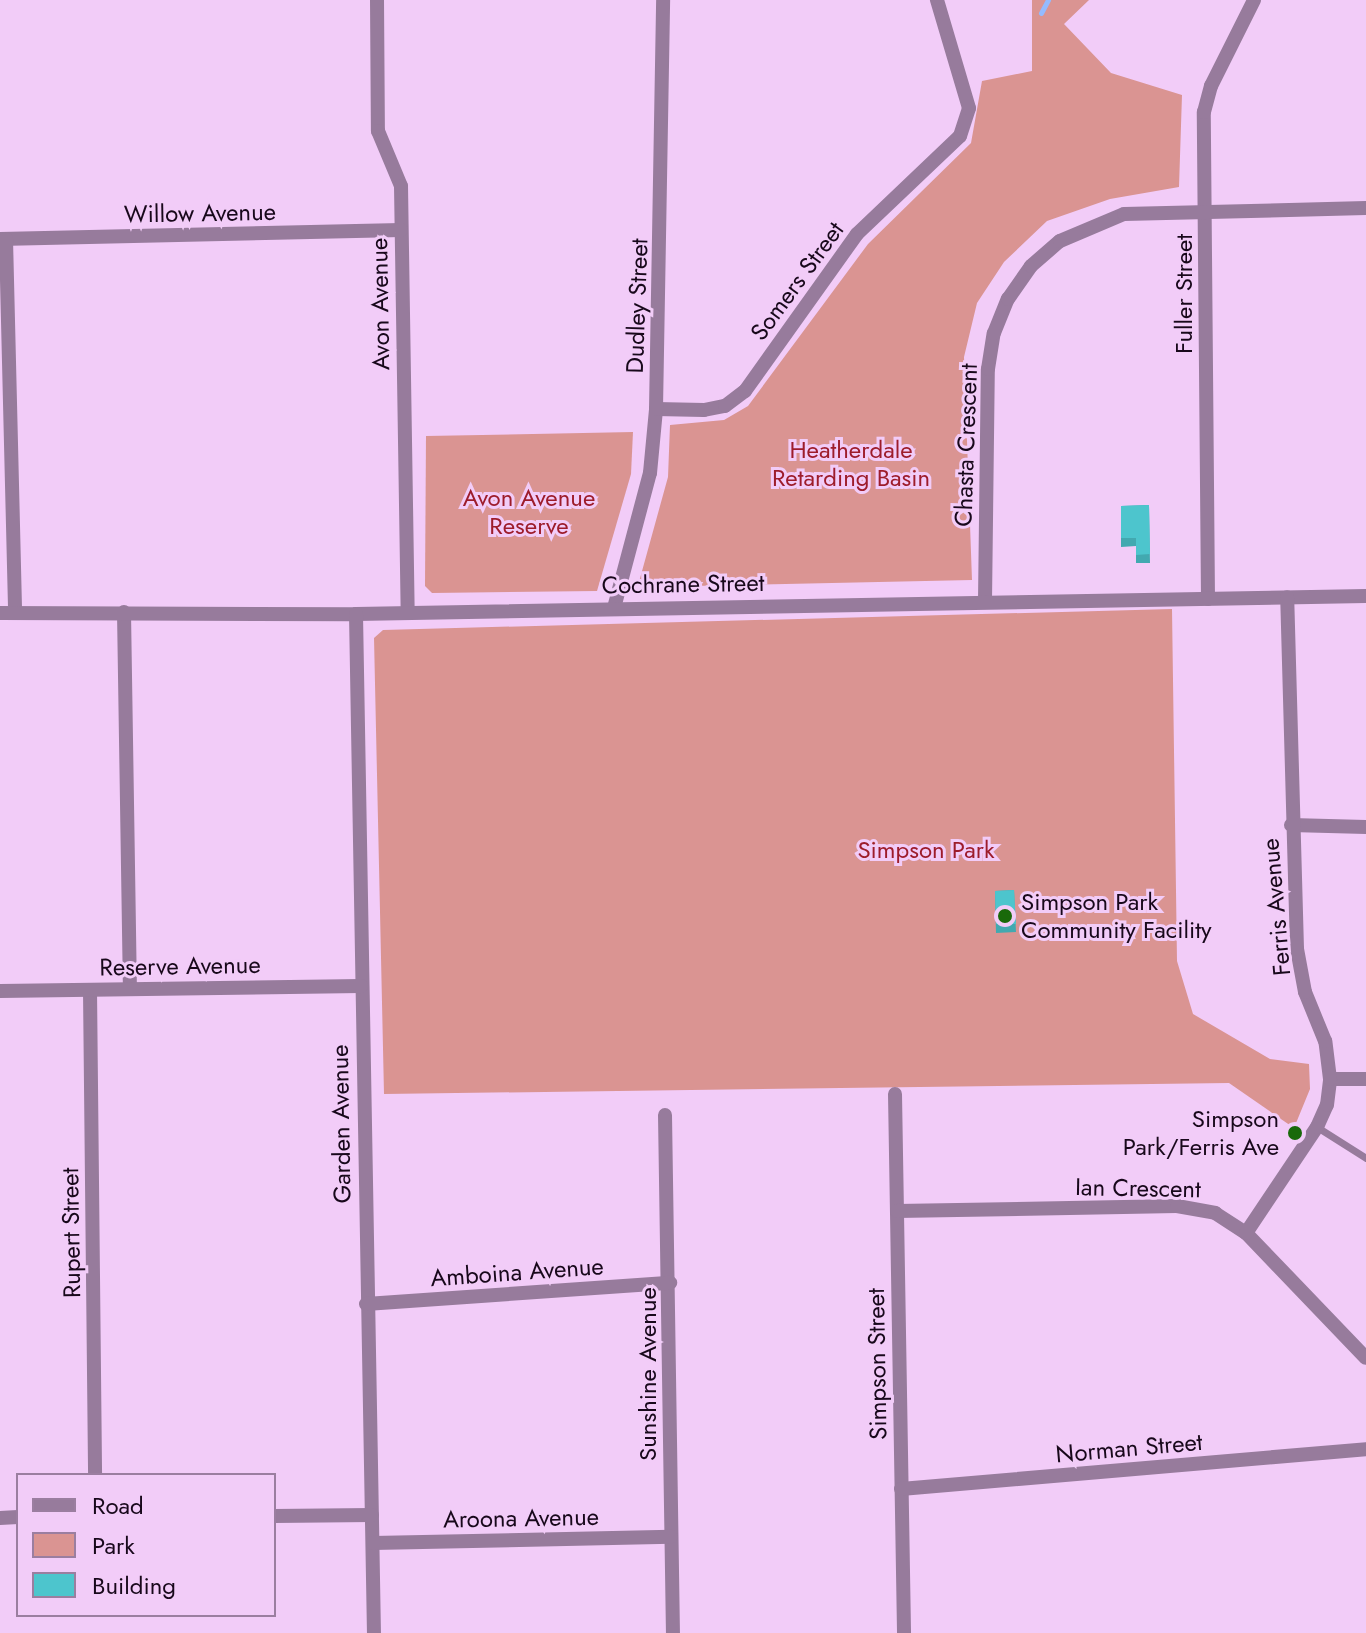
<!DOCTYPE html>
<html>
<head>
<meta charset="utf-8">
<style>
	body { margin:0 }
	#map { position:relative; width:1366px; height:1633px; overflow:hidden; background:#f2ccf8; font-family:Jost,sans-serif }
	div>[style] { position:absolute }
	.green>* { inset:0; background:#da9492 }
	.stream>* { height:5px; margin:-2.5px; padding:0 2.5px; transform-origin:2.5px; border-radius:2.5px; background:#94bbff }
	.service>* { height:7px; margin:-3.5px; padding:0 3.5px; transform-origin:3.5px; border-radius:3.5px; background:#977b9c }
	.minor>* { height:14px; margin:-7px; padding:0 7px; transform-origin:7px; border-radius:7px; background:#977b9c }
	.wall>* { inset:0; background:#42a9b0 }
	.building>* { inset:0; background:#4dc5cd }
	.dots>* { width:22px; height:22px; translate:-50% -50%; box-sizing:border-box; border:4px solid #f2ccf8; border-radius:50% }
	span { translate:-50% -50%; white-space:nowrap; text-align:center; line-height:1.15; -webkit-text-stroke:6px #f2ccf8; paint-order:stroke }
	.street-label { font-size:24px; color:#18081b }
	.park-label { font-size:24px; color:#9d1c2b }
	.poi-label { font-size:24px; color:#18081b }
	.left { translate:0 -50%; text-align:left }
	.right { translate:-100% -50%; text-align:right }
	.legend { position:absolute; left:16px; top:1473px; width:260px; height:144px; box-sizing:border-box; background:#f2ccf8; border:2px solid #9b7ea0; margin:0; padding:10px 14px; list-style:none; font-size:24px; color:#18081b }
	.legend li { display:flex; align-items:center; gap:16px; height:40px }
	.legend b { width:40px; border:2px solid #9b7ea0 }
</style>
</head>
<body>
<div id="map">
	<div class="green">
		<i style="clip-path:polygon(1032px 0,1089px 0,1064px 24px,1111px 73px,1182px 95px,1179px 187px,1110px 199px,1047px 221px,1004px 262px,977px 303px,964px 357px,972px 580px,646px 587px,639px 582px,668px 477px,670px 425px,724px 420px,748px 406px,868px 244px,971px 143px,982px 81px,1032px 71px)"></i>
		<i style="clip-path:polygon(633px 432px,631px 474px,597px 591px,432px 593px,425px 586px,426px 436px)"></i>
		<i style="clip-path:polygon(1172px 609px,1177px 961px,1193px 1014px,1270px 1059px,1309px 1064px,1310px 1089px,1294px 1128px,1229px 1083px,384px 1094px,374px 638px,383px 630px)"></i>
	</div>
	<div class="stream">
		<i style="left:1041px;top:13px;width:15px;rotate:-62deg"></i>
	</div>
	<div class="service">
		<i style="left:1317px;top:1127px;width:58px;rotate:32.3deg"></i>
	</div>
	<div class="minor">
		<i style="left:377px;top:0;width:131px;rotate:89.6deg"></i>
		<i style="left:378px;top:131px;width:60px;rotate:67.3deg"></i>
		<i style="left:401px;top:186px;width:426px;rotate:89.1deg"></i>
		<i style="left:0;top:239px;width:401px;rotate:-1.3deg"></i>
		<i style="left:6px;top:239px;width:374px;rotate:88.6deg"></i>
		<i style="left:656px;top:409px;width:48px;rotate:1.2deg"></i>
		<i style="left:704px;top:410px;width:21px;rotate:-11deg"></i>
		<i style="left:725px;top:406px;width:25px;rotate:-37deg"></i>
		<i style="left:745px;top:391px;width:193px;rotate:-54.5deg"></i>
		<i style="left:857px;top:234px;width:142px;rotate:-43.6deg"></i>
		<i style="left:960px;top:136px;width:29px;rotate:-72deg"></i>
		<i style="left:969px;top:108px;width:113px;rotate:-106.5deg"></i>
		<i style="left:1208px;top:599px;width:487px;rotate:-90.5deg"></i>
		<i style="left:1204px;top:112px;width:27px;rotate:-75deg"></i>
		<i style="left:1211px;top:86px;width:96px;rotate:-63.4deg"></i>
		<i style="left:985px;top:601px;width:232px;rotate:-89.3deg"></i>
		<i style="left:988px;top:369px;width:36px;rotate:-81deg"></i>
		<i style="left:994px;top:333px;width:37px;rotate:-68deg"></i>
		<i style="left:1008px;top:299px;width:40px;rotate:-55.1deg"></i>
		<i style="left:1031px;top:266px;width:38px;rotate:-41deg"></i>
		<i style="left:1060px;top:241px;width:69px;rotate:-22.9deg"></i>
		<i style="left:1124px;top:214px;width:242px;rotate:-1.4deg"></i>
		<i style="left:614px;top:608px;width:140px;rotate:-75.1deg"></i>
		<i style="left:650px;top:473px;width:64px;rotate:-84.6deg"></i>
		<i style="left:656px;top:409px;width:409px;rotate:-89deg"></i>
		<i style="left:124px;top:612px;width:376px;rotate:89.1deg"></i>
		<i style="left:0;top:613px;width:356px;rotate:0.2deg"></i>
		<i style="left:356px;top:614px;width:1010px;rotate:-1.02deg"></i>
		<i style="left:356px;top:614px;width:1019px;rotate:88.99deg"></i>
		<i style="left:1291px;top:825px;width:75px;rotate:1.5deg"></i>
		<i style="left:90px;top:990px;width:485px;rotate:89.4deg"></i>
		<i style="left:0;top:991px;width:361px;rotate:-0.8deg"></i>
		<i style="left:1330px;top:1079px;width:36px"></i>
		<i style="left:895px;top:1094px;width:539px;rotate:89.04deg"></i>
		<i style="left:665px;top:1115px;width:518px;rotate:89.12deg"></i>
		<i style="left:897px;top:1211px;width:280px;rotate:-1deg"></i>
		<i style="left:1177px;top:1206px;width:39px;rotate:10deg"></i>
		<i style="left:1215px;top:1213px;width:37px;rotate:33deg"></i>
		<i style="left:1246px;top:1233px;width:173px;rotate:46.2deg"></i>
		<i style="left:1246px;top:1233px;width:128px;rotate:-56.2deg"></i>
		<i style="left:1317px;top:1127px;width:24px;rotate:-66deg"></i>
		<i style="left:1327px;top:1105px;width:26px;rotate:-83deg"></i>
		<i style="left:1330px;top:1079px;width:38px;rotate:-97deg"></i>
		<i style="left:1325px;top:1041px;width:53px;rotate:-112.2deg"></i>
		<i style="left:1305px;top:992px;width:44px;rotate:-100.5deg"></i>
		<i style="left:1297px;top:949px;width:352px;rotate:-91.6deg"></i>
		<i style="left:366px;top:1304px;width:305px;rotate:-4deg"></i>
		<i style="left:901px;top:1489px;width:467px;rotate:-4.9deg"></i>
		<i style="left:274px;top:1516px;width:98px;rotate:-0.6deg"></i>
		<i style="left:0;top:1518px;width:18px;rotate:-3deg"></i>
		<i style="left:373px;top:1543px;width:298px;rotate:-1.2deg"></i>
	</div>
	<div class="wall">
		<i style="clip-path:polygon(1149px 505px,1150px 563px,1136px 563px,1136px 546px,1121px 547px,1121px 506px)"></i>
		<i style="clip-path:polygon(1014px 890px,1016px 932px,996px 933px,995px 891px)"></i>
	</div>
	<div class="building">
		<i style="clip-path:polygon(1149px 505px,1150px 554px,1136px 555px,1136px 538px,1121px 538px,1121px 506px)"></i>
		<i style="clip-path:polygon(1014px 890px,1016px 924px,996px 924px,995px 891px)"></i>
	</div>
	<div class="dots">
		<i style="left:1005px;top:916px;background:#19690a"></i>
		<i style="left:1295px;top:1133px;background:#19690a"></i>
	</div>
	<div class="street-label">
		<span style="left:200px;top:213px;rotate:-1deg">Willow Avenue</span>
		<span style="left:797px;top:281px;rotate:-54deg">Somers Street</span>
		<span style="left:1184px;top:294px;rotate:-90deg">Fuller Street</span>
		<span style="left:380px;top:304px;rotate:-91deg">Avon Avenue</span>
		<span style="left:637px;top:306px;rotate:-88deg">Dudley Street</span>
		<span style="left:966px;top:445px;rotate:-88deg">Chasta Crescent</span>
		<span style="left:683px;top:584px;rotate:-1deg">Cochrane Street</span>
		<span style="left:1276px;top:907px;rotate:-95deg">Ferris Avenue</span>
		<span style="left:180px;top:966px;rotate:-1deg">Reserve Avenue</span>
		<span style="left:341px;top:1124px;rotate:-91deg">Garden Avenue</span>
		<span style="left:1138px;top:1188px;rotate:1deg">Ian Crescent</span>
		<span style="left:71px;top:1233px;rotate:-91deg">Rupert Street</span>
		<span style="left:517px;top:1272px;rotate:-4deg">Amboina Avenue</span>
		<span style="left:877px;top:1364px;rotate:-91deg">Simpson Street</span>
		<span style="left:648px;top:1374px;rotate:-90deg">Sunshine Avenue</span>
		<span style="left:1129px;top:1448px;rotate:-5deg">Norman Street</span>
		<span style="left:521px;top:1518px;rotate:-1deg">Aroona Avenue</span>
	</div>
	<div class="park-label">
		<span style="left:851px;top:464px">Heatherdale<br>Retarding Basin</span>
		<span style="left:529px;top:512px">Avon Avenue<br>Reserve</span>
		<span style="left:926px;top:850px">Simpson Park</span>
	</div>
	<div class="poi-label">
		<span class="left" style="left:1021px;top:916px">Simpson Park<br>Community Facility</span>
		<span class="right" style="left:1279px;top:1133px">Simpson<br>Park/Ferris Ave</span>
	</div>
	<ul class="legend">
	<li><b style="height:10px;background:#977b9c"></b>Road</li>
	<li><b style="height:22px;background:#da9492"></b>Park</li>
	<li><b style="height:22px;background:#4dc5cd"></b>Building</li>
	</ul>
</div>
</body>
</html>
